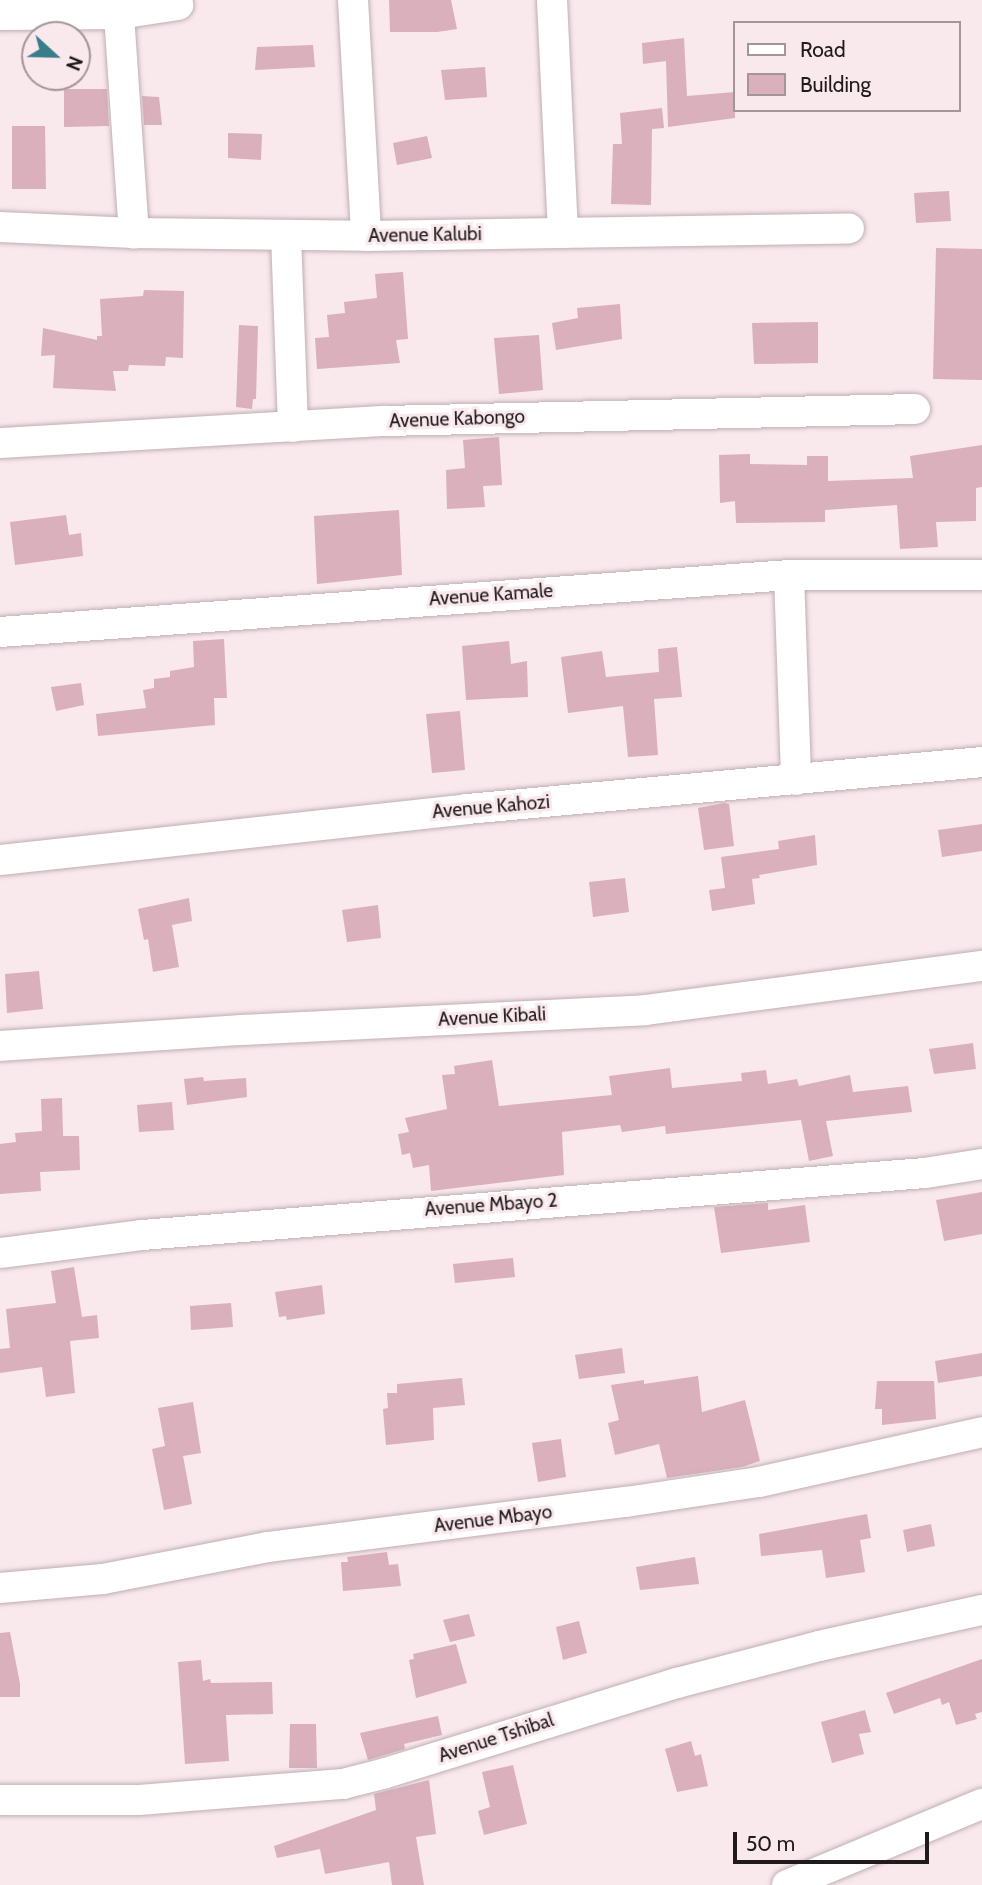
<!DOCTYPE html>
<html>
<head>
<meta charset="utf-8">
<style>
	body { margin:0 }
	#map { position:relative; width:982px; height:1885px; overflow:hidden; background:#f9e8ec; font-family:Cabin,sans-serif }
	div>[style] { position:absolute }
	.building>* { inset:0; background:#d9b0bb }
	.roads { filter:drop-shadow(0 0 2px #bfafb3) drop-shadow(0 0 2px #bfafb3) }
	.minor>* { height:30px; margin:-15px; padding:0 15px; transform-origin:15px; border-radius:15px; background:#fff }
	span { translate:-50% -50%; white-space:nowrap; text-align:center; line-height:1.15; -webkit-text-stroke:6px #f9e8ec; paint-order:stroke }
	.street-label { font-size:19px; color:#201a1c }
	.legend { position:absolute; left:733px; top:21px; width:228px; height:91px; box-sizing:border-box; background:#f9e8ec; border:2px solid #a29699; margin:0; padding:9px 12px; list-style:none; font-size:21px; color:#201a1c }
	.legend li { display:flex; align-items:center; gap:14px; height:35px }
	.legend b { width:35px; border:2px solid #a29699 }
	.north { position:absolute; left:21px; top:21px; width:70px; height:70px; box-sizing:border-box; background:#f9e8ec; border:2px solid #a29699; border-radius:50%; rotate:112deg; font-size:19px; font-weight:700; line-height:28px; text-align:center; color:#201a1c }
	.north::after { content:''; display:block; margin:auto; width:24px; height:32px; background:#387e8a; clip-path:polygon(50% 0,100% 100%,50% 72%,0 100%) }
	.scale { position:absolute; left:733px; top:1832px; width:196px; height:32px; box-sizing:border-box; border:4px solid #201a1c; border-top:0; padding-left:9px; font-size:21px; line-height:24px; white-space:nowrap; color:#201a1c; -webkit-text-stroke:5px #f9e8ec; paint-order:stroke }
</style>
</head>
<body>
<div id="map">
	<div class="building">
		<i style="clip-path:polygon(389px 0,451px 0,457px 29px,437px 32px,390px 32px)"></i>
		<i style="clip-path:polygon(684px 38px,687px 96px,735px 92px,735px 118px,668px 127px,666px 61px,643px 64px,642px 43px)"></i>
		<i style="clip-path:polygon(313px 45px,315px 67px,255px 70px,257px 47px)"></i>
		<i style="clip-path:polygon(485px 67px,487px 97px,445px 100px,441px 70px)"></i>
		<i style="clip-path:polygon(64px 89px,107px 89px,109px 126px,64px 127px)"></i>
		<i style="clip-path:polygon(142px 96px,159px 97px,162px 125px,144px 125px)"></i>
		<i style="clip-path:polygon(662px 108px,664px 128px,652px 129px,651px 205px,611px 204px,613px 144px,622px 144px,620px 113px)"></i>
		<i style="clip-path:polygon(12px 126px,45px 126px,46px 189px,12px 189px)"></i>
		<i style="clip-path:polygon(228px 133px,262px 134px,261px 160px,228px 158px)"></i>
		<i style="clip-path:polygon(427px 136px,432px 158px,397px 165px,393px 143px)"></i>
		<i style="clip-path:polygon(949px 191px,951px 221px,916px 223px,914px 193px)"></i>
		<i style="clip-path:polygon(936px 248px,982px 249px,982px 380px,933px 379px)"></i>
		<i style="clip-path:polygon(403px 272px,408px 339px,396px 340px,400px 363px,317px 369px,315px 338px,329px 337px,327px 315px,345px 313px,344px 302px,377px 298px,375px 274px)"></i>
		<i style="clip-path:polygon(144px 290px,184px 291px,183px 358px,166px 357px,165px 366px,129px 365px,128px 371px,113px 371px,116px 391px,53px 388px,55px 355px,41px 356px,43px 328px,97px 340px,97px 336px,102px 336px,100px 299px,143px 296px)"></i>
		<i style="clip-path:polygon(620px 304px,622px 339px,556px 350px,552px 323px,578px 318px,577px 308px)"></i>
		<i style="clip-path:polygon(818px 322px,818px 363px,754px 364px,752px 323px)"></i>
		<i style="clip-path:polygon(239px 325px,258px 326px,256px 399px,253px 399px,252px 409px,236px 407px)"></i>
		<i style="clip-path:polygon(539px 335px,543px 390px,499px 394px,494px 338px)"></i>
		<i style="clip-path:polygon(499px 437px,502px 485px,483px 486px,485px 507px,447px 509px,446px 470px,465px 468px,463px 440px)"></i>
		<i style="clip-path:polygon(982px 445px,982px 487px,976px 488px,976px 521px,936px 522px,938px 547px,900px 549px,897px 505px,825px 510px,825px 522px,736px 523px,735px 501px,720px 503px,719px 455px,750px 454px,750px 464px,807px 465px,807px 456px,828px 456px,828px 481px,913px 478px,910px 456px)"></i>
		<i style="clip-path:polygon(399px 510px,402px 575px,317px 584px,314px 516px)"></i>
		<i style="clip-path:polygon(66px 515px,69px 535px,81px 533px,83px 556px,15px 565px,10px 522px)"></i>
		<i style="clip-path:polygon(224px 639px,227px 698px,214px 698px,215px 725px,98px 736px,96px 714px,146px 708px,143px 690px,154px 688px,154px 679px,170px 677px,170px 671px,194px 667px,193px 641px)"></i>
		<i style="clip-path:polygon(509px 641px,511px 664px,527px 661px,528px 697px,466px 700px,462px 646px)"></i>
		<i style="clip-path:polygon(677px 647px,682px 697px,654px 699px,658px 755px,628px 757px,623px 706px,568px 713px,561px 657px,602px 651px,606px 677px,659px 672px,658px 649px)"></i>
		<i style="clip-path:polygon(81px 683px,84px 705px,56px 711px,51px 687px)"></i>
		<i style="clip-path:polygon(460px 711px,465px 770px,432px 773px,426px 714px)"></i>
		<i style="clip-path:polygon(724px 803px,729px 804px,734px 846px,704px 850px,698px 808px)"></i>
		<i style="clip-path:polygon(982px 824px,982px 851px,942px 857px,938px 830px)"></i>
		<i style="clip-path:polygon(815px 835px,817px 865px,759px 875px,760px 878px,752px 879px,755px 904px,712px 911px,709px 890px,725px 888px,721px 857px,779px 849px,778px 841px)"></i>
		<i style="clip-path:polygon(625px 878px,629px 912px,593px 917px,589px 882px)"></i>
		<i style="clip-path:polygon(189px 898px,192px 921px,172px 925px,179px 967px,153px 972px,148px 939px,144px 940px,138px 909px)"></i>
		<i style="clip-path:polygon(378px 905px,381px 938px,347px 942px,342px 910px)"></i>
		<i style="clip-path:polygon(39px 971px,43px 1009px,7px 1013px,5px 974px)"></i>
		<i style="clip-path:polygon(973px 1043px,976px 1069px,934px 1074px,929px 1049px)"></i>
		<i style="clip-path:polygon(492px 1060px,499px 1106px,612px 1095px,609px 1076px,670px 1068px,672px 1088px,742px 1081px,741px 1073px,766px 1070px,768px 1084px,797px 1079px,799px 1086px,850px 1075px,853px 1092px,908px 1086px,912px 1112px,826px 1121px,833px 1156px,809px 1161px,801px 1120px,666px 1134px,665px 1126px,622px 1132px,620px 1125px,562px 1132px,564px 1175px,431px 1191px,429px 1165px,413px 1168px,410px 1153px,402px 1155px,398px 1134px,409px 1132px,405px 1118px,447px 1109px,442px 1075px,455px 1074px,454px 1066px)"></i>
		<i style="clip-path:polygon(203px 1077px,204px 1081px,246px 1078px,247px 1097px,187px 1105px,184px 1079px)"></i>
		<i style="clip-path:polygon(62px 1098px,63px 1136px,79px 1136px,80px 1170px,40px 1172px,41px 1191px,0 1194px,0 1144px,16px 1142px,15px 1133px,42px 1131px,41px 1099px)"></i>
		<i style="clip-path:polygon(172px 1102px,174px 1130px,139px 1132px,137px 1105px)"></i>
		<i style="clip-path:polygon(982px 1192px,982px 1234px,944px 1241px,936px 1200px)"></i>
		<i style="clip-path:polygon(768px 1203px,768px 1210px,805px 1205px,810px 1242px,721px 1253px,714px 1207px)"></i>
		<i style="clip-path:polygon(513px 1258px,515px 1277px,455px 1283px,453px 1264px)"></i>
		<i style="clip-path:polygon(74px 1267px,82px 1317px,97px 1315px,99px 1338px,70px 1341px,75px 1393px,46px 1397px,42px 1367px,0 1373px,0 1349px,10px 1348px,6px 1309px,56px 1303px,51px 1271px)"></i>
		<i style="clip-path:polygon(322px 1285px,325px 1314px,287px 1320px,286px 1316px,279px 1317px,275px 1292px)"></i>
		<i style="clip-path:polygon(231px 1303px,233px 1327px,191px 1330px,190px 1306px)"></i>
		<i style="clip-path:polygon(622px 1348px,625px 1373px,579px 1379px,575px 1355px)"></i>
		<i style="clip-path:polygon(982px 1353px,982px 1376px,938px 1383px,935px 1361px)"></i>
		<i style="clip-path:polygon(698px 1376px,702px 1412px,745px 1400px,760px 1461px,742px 1467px,667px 1478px,659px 1444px,615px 1455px,608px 1423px,619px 1420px,611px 1385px,644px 1380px,644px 1384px)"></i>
		<i style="clip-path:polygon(462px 1378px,465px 1405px,433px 1408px,434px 1440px,386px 1445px,383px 1409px,388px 1408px,387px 1393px,397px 1393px,397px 1384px)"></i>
		<i style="clip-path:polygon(877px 1381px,934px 1381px,936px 1419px,882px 1425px,882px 1409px,875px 1409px)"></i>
		<i style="clip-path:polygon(193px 1402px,201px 1453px,183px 1456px,192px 1504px,164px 1510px,152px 1449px,165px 1446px,158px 1408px)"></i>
		<i style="clip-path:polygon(561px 1439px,566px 1477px,538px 1482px,532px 1443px)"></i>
		<i style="clip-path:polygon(867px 1514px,871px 1538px,860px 1540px,865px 1572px,826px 1578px,822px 1550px,761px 1556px,759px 1534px)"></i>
		<i style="clip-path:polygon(931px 1524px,935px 1546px,907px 1552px,903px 1530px)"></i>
		<i style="clip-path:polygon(387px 1552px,389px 1565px,398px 1564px,401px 1586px,343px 1591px,341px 1562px,348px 1562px,347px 1557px)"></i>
		<i style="clip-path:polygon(695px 1557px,699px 1584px,640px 1590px,636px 1567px)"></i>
		<i style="clip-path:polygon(469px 1614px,475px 1636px,450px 1642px,443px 1620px)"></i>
		<i style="clip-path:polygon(579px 1621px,587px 1653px,563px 1660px,556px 1627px)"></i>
		<i style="clip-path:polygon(10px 1632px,20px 1684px,20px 1697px,0 1697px,0 1633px)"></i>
		<i style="clip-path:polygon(456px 1644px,467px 1683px,416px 1698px,409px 1660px,414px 1659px,413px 1654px)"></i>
		<i style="clip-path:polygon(982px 1659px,982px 1712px,975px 1714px,977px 1719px,956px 1725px,949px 1702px,942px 1705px,940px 1698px,894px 1714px,886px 1693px)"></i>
		<i style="clip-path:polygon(201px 1660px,203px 1681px,210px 1679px,211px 1683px,272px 1682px,273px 1714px,226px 1715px,229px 1761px,185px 1764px,178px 1662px)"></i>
		<i style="clip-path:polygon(865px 1710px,871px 1732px,859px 1734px,864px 1754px,832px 1763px,821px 1722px)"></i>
		<i style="clip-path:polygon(438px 1716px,442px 1735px,404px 1744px,405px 1749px,368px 1760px,360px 1733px)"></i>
		<i style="clip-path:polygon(290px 1724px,316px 1724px,317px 1768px,289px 1768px)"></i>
		<i style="clip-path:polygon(691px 1741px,695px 1756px,701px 1754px,708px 1786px,677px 1792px,665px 1749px)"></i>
		<i style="clip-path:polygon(513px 1765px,527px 1824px,484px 1835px,478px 1811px,490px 1807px,482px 1772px)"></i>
		<i style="clip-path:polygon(429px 1780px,436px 1834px,416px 1837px,424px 1885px,392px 1885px,389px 1862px,325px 1874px,320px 1849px,277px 1858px,274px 1846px,376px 1810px,374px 1794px)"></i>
	</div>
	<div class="roads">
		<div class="minor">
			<i style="left:118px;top:0;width:234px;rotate:86.1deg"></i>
			<i style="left:353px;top:0;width:236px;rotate:86.8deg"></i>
			<i style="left:552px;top:0;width:233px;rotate:87.3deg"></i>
			<i style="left:0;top:15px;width:119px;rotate:-0.5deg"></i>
			<i style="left:119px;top:14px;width:60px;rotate:-8.7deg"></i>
			<i style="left:0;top:227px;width:134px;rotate:2.6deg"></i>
			<i style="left:134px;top:233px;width:232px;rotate:0.7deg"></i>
			<i style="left:366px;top:236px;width:483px;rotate:-0.9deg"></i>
			<i style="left:286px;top:235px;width:192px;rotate:87.9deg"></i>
			<i style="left:0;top:443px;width:385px;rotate:-3.3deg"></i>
			<i style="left:384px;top:421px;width:531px;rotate:-1.29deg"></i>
			<i style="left:789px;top:575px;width:205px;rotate:88deg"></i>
			<i style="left:0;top:632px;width:791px;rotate:-4.13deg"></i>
			<i style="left:789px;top:575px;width:193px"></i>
			<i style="left:0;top:860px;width:470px;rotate:-6.2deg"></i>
			<i style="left:467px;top:809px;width:517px;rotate:-5.21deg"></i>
			<i style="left:0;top:1046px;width:243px;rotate:-3.8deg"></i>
			<i style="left:242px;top:1030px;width:404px;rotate:-2.8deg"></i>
			<i style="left:646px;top:1010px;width:339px;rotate:-7.5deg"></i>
			<i style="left:0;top:1253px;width:143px;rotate:-7.2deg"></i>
			<i style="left:142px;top:1235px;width:785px;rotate:-4.53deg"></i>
			<i style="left:925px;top:1173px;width:58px;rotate:-9deg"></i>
			<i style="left:0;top:1588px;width:103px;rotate:-5deg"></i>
			<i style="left:103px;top:1579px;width:168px;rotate:-11deg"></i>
			<i style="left:268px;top:1547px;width:361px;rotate:-7.2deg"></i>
			<i style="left:626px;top:1502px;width:134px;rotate:-8.6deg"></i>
			<i style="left:759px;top:1482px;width:229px;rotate:-12.6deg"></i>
			<i style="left:0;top:1800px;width:139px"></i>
			<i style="left:139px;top:1800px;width:205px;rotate:-4.5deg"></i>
			<i style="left:343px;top:1784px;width:44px;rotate:-14.3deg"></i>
			<i style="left:386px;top:1773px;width:305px;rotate:-17.2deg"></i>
			<i style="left:677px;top:1683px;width:147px;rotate:-14.6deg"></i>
			<i style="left:819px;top:1646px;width:167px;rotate:-12.5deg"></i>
			<i style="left:787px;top:1885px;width:211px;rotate:-22.6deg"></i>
		</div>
	</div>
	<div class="street-label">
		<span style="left:425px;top:235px;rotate:-1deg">Avenue Kalubi</span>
		<span style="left:457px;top:419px;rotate:-2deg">Avenue Kabongo</span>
		<span style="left:491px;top:595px;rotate:-4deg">Avenue Kamale</span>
		<span style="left:491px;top:807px;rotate:-5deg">Avenue Kahozi</span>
		<span style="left:492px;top:1017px;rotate:-3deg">Avenue Kibali</span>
		<span style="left:491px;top:1205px;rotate:-4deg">Avenue Mbayo 2</span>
		<span style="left:493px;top:1519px;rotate:-7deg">Avenue Mbayo</span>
		<span style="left:496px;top:1738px;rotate:-18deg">Avenue Tshibal</span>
	</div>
	<ul class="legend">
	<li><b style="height:9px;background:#fff"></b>Road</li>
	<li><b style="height:19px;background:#d9b0bb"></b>Building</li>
	</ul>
	<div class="north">N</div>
	<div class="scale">50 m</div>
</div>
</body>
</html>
